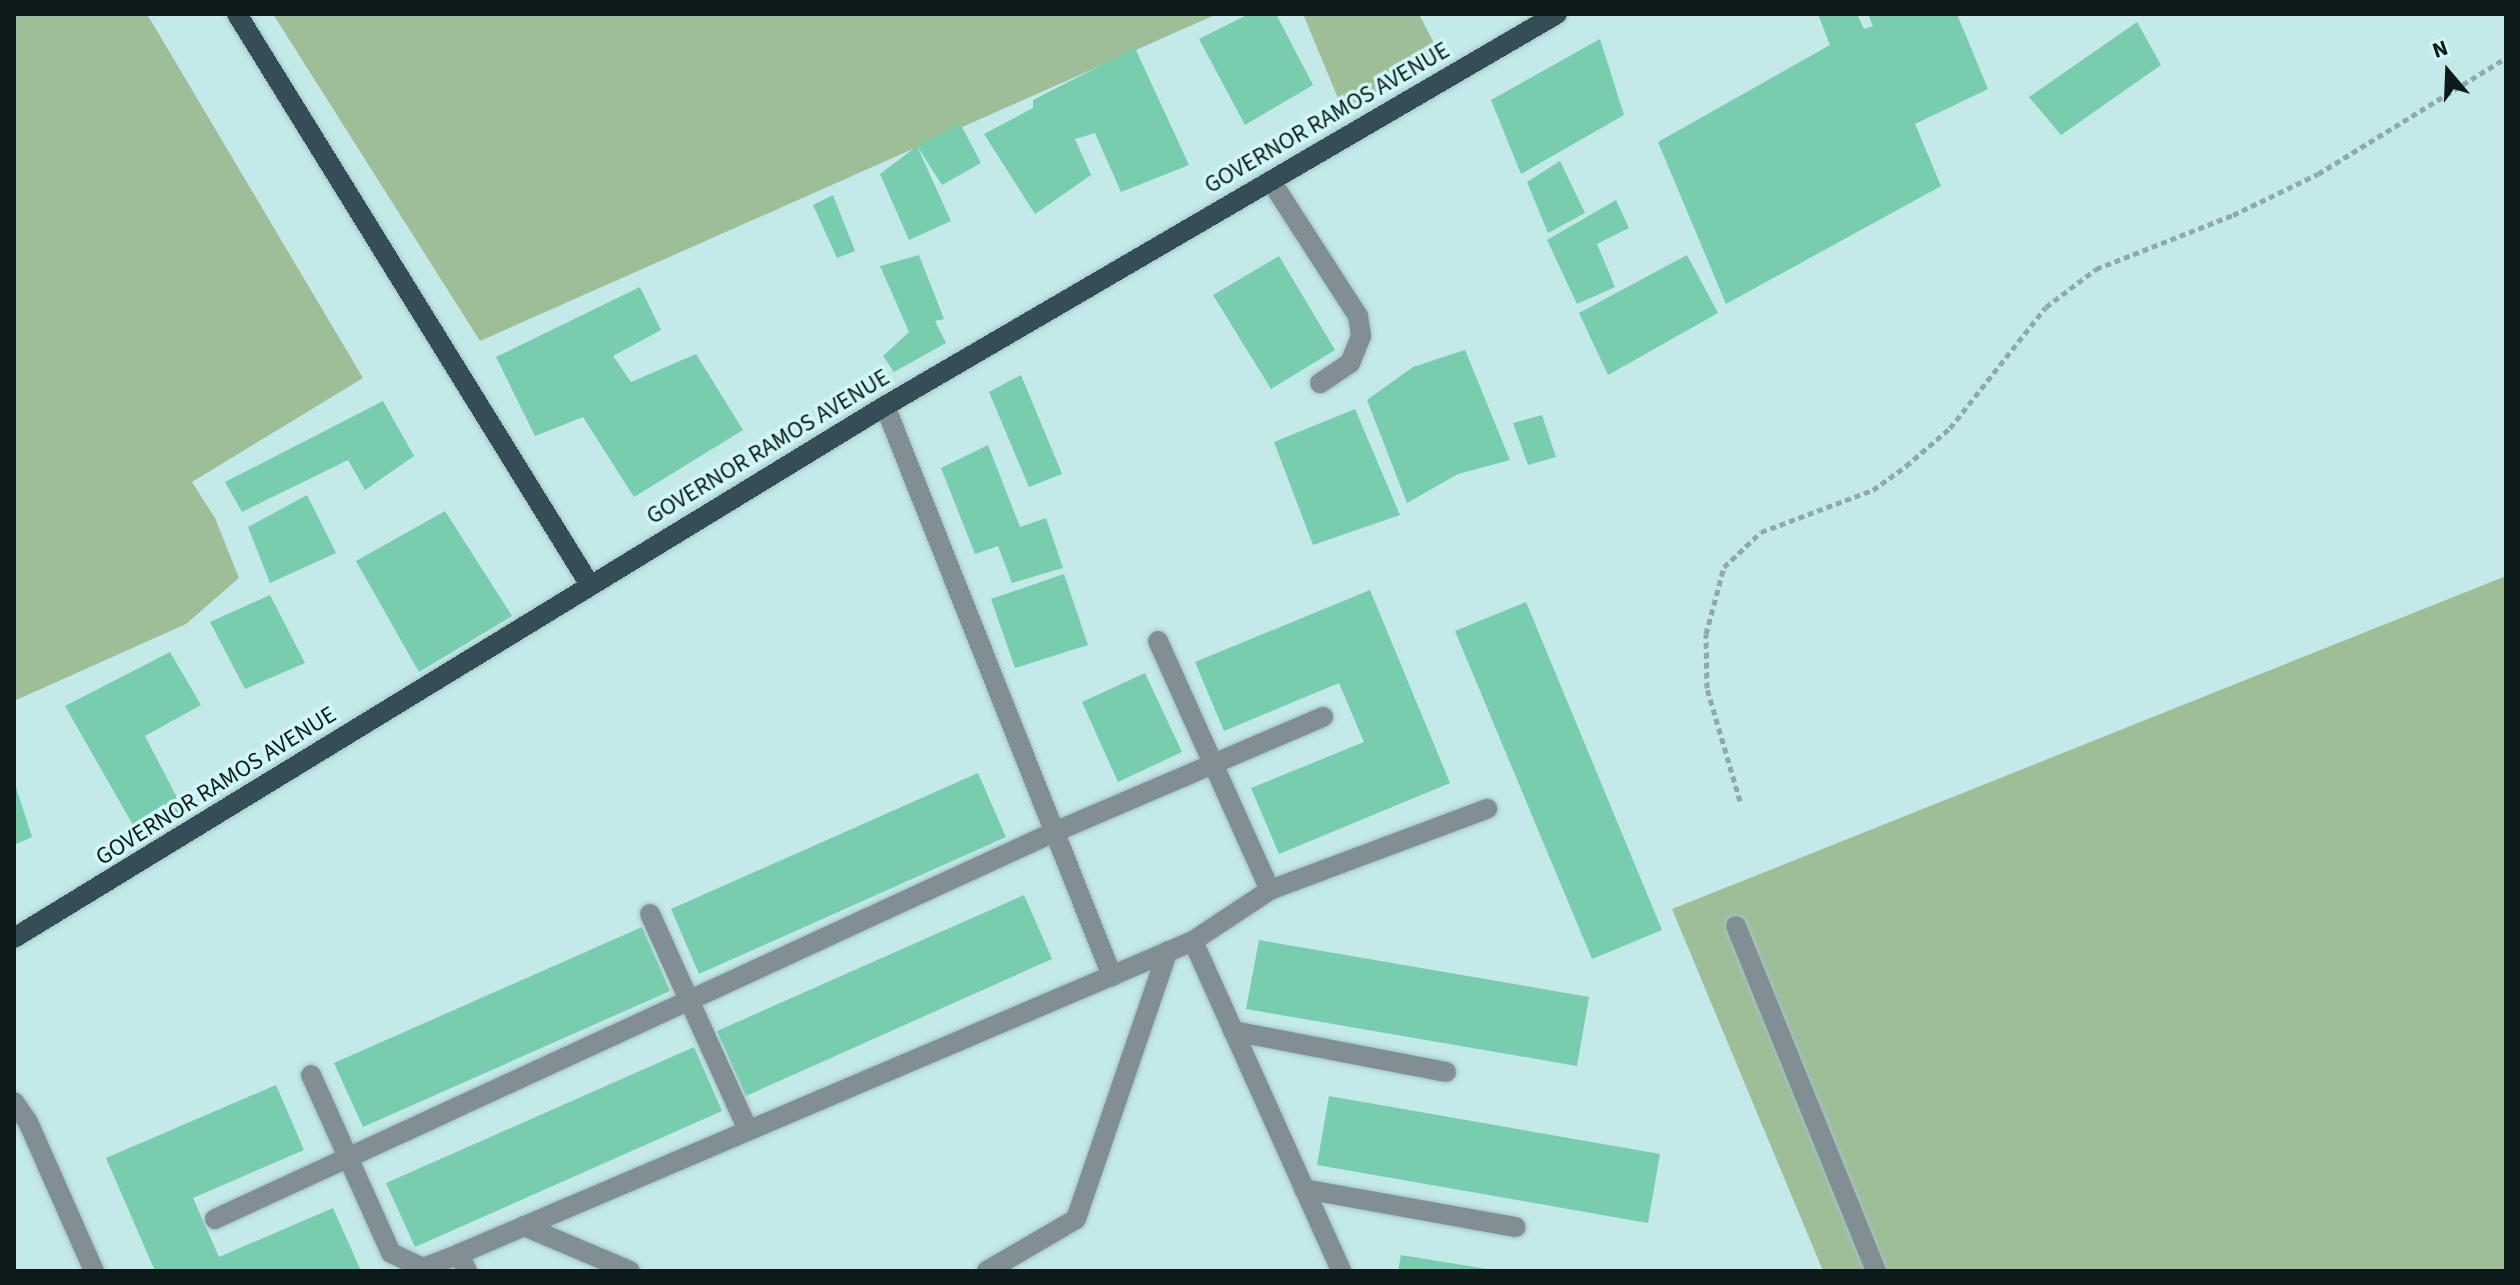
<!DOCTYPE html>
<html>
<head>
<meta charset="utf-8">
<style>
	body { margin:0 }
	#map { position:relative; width:2520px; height:1285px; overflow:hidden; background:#c3e9e9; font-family:"Source Sans 3",sans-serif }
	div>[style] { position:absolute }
	.green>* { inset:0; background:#9ebe98 }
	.building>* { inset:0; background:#78cdae }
	.path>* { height:5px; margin-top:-2.5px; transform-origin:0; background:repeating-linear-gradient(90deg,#8cabab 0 6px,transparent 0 10px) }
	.roads { filter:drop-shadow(0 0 2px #a2c4c4) drop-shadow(0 0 2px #a2c4c4) }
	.minor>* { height:20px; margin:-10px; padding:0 10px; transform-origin:10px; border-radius:10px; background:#818f94 }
	.major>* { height:20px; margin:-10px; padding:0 10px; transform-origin:10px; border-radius:10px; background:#344d56 }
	span { translate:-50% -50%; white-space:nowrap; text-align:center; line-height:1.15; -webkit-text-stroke:7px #d0f6f6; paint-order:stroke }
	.street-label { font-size:24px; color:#0c1a1a }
	.frame { position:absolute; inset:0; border:16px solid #0c1a1a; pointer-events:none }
	.north { position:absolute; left:2408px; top:32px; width:80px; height:80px; -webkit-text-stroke:6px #d0f6f6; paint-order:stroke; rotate:341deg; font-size:22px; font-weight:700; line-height:32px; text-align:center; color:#0c1a1a }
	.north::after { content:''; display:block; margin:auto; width:28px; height:36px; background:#0c1a1a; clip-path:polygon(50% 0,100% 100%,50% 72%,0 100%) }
</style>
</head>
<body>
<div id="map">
	<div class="green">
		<i style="clip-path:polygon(14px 14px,147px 14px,363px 378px,192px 482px,215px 518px,239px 578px,186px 624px,14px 701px)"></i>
		<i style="clip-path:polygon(273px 14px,1217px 14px,480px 341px)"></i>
		<i style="clip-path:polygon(1303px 14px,1419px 14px,1441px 57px,1343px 110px)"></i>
		<i style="clip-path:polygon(2506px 576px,2506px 1271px,1823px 1271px,1672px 909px)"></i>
	</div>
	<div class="building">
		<i style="clip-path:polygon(1249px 14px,1276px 14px,1313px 85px,1245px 125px,1199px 39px)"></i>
		<i style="clip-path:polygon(1818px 14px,1857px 14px,1864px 29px,1873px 26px,1868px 14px,1957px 14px,1988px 89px,1915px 124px,1941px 186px,1726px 304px,1658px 142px,1830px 45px)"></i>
		<i style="clip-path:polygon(2137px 22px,2161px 65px,2061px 135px,2029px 97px)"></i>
		<i style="clip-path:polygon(1600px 39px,1624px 115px,1521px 174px,1491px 100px)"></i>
		<i style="clip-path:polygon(1135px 48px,1189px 165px,1121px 192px,1095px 133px,1075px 139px,1091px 175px,1035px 214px,984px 134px,1033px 108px,1033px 100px)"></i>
		<i style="clip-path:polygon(960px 123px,981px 163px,942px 185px,917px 146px,951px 221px,909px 240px,880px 174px,917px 146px)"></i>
		<i style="clip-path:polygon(1560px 161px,1585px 213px,1548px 233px,1527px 182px)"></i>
		<i style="clip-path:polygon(833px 195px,855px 251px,837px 258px,813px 205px)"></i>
		<i style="clip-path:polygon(1616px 200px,1629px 228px,1597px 244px,1615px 287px,1577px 304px,1547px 240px)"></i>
		<i style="clip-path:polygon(919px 255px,944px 319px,935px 321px,946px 343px,894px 372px,883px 356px,909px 332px,880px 266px)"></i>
		<i style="clip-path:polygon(1687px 255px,1718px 313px,1608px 375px,1579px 313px)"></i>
		<i style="clip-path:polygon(1279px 256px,1335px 350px,1271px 389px,1213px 295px)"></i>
		<i style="clip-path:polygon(640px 287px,661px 330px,613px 356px,631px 382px,696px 354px,743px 430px,634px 497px,583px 417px,535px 436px,496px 357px)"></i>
		<i style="clip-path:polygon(1465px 350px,1510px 460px,1458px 474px,1407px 503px,1367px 400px,1413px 367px)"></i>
		<i style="clip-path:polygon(1021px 375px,1062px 474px,1029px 487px,989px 392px)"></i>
		<i style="clip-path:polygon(383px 401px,414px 456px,365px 490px,348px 460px,242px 512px,225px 482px)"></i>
		<i style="clip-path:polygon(1355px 409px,1400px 515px,1313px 545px,1274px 442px)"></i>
		<i style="clip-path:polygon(1542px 415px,1556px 457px,1528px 465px,1513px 423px)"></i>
		<i style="clip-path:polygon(988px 445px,1020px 527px,1046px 518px,1063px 568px,1012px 583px,998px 546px,975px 554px,941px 468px)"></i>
		<i style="clip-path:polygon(307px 495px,336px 553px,270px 583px,248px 527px)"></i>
		<i style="clip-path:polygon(445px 511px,512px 616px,419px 672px,356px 561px)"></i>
		<i style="clip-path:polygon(1064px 574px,1088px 645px,1015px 668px,991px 599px)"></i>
		<i style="clip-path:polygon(1370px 590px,1450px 783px,1279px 854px,1251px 788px,1364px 742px,1339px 683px,1224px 731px,1195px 662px)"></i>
		<i style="clip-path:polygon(270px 595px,305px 663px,245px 689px,210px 622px)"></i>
		<i style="clip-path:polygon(1526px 602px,1662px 930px,1592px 959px,1455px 631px)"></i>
		<i style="clip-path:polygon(170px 652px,201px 705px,145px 736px,184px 811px,137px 832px,65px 706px)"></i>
		<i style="clip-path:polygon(1145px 673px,1182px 752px,1118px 782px,1082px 702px)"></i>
		<i style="clip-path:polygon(978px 773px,1006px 837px,699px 974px,671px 909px)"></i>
		<i style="clip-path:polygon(14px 781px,32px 837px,14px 845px)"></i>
		<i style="clip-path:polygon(1024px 895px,1052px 959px,746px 1096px,717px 1031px)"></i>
		<i style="clip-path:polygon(642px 927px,670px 991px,363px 1127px,334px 1063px)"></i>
		<i style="clip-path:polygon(1259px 940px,1589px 997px,1577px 1066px,1246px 1009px)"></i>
		<i style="clip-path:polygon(694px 1047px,722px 1111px,415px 1247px,386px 1183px)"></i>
		<i style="clip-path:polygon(276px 1085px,304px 1150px,193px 1198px,219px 1257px,333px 1208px,361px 1271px,155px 1271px,106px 1158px)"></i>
		<i style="clip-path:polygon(1329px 1096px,1660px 1154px,1648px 1223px,1317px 1165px)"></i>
		<i style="clip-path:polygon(1401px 1255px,1487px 1269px,1486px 1271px,1398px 1271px)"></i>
	</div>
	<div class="path">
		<i style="left:1740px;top:801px;width:118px;rotate:-106.3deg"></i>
		<i style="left:1707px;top:688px;width:54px;rotate:-91.1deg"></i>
		<i style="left:1706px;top:634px;width:69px;rotate:-75deg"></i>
		<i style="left:1724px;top:567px;width:51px;rotate:-43.4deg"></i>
		<i style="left:1761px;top:532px;width:120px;rotate:-20.6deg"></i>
		<i style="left:1873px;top:490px;width:41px;rotate:-36deg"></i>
		<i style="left:1906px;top:466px;width:58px;rotate:-40.8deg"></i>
		<i style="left:1950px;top:428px;width:154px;rotate:-51.6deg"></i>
		<i style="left:2046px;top:307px;width:63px;rotate:-37.2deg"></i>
		<i style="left:2096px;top:269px;width:147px;rotate:-21.5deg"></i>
		<i style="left:2233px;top:215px;width:94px;rotate:-25.8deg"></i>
		<i style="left:2318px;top:174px;width:221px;rotate:-31.7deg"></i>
	</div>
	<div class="roads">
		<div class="minor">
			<i style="left:1271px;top:181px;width:161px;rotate:57.2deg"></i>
			<i style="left:1358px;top:316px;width:20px;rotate:81deg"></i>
			<i style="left:1361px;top:336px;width:29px;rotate:112deg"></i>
			<i style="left:1350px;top:363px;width:36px;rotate:146deg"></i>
			<i style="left:885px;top:406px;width:614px;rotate:68.29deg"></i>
			<i style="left:1158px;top:641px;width:273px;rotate:65.8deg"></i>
			<i style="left:1270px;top:890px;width:92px;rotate:146.5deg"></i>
			<i style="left:1270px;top:890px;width:232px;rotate:-20.5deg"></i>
			<i style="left:650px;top:914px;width:237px;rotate:65.6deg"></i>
			<i style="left:1736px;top:926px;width:372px;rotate:67.9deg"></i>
			<i style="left:1233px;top:1031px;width:217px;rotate:10.9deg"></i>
			<i style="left:311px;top:1075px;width:195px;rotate:65.8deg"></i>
			<i style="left:391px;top:1253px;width:35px;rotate:25deg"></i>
			<i style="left:423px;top:1268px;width:39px;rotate:-21deg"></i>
			<i style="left:14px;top:1102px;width:24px;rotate:55deg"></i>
			<i style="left:28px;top:1122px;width:163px;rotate:66.1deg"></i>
			<i style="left:1304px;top:1189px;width:215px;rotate:10.2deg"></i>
			<i style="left:215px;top:1219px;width:922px;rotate:-24.76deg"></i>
			<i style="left:1052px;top:833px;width:295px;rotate:-23.2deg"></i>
			<i style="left:524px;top:1226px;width:115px;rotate:23deg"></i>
			<i style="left:467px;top:1271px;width:19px;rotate:-115deg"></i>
			<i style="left:459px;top:1254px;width:798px;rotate:-23.09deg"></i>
			<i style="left:1193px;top:941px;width:362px;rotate:65.8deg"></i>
			<i style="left:987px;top:1271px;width:103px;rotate:-30.3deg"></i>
			<i style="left:1076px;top:1219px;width:283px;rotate:-71.1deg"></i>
		</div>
		<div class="major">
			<i style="left:237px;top:14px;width:671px;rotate:58.28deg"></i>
			<i style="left:14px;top:938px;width:1021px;rotate:-31.42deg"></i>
			<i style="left:885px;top:406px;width:778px;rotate:-30.26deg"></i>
		</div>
	</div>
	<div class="street-label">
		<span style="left:1327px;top:118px;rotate:-30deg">GOVERNOR RAMOS AVENUE</span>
		<span style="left:768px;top:447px;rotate:-31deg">GOVERNOR RAMOS AVENUE</span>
		<span style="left:216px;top:786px;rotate:-32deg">GOVERNOR RAMOS AVENUE</span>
	</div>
	<div class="frame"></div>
	<div class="north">N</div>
</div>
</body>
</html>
